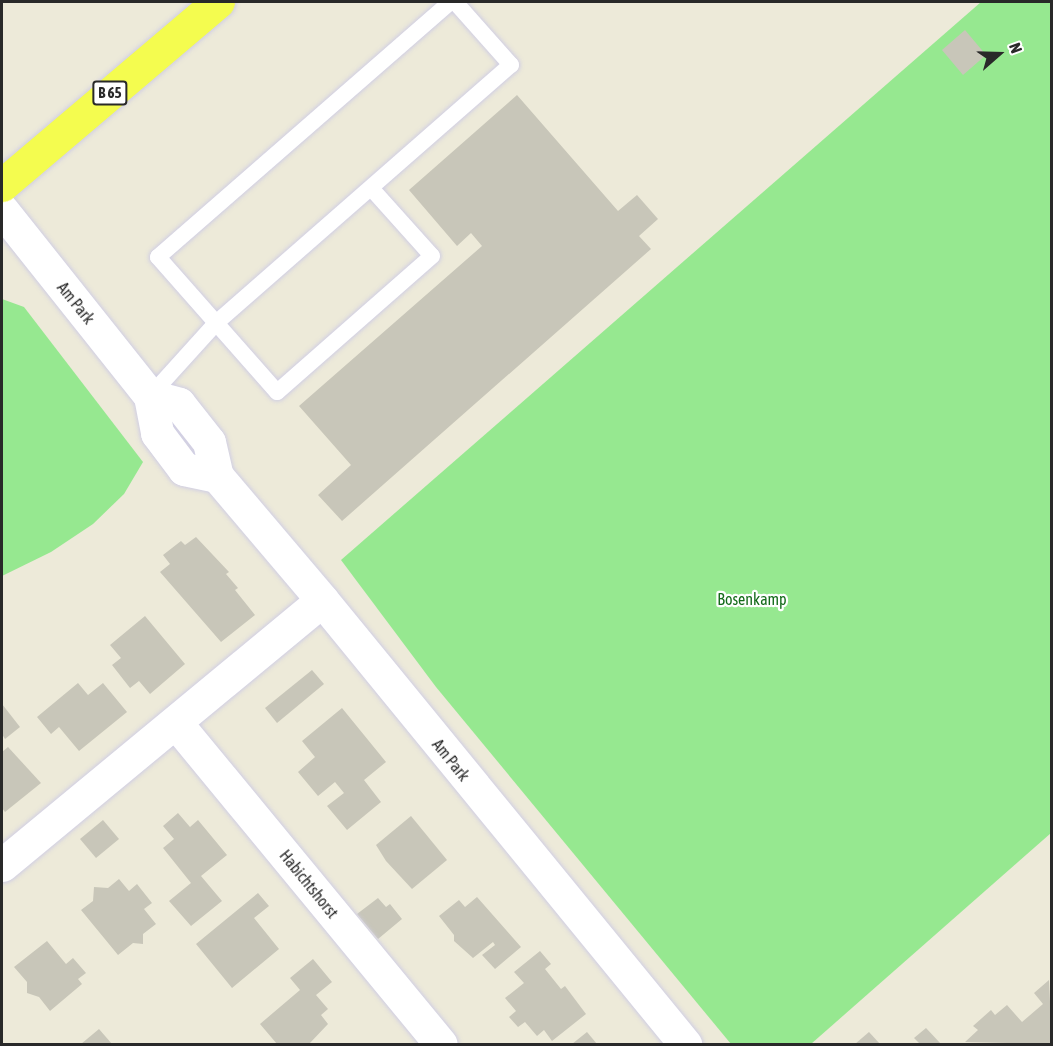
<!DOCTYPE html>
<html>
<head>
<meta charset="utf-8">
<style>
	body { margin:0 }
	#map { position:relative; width:1053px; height:1046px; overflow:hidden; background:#edead9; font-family:"Asap Condensed",sans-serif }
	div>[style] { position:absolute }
	.green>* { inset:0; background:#96e890 }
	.building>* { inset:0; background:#c8c6b9 }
	.roads { filter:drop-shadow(0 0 2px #d0cee3) drop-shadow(0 0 2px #d0cee3) }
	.service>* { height:16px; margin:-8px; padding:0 8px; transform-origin:8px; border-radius:8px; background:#fff }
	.minor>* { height:33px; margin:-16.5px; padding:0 16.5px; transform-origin:16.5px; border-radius:16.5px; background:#fff }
	.primary>* { height:33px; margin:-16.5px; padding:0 16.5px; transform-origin:16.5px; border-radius:16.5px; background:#f4fc4f }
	span { translate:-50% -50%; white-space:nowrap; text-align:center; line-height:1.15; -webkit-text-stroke:4.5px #fff; paint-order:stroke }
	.shield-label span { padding:2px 4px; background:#fff; border:2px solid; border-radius:4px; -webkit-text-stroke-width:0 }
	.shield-label { font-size:15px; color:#292929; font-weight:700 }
	.street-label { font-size:16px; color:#292929 }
	.park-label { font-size:16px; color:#146b1a }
	.frame { position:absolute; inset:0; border:3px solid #292929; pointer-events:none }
	.north { position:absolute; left:969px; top:24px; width:60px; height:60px; -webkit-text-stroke:4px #fff; paint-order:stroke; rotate:70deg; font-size:16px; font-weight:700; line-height:24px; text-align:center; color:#292929 }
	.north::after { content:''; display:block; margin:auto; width:21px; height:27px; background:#292929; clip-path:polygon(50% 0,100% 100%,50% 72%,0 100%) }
</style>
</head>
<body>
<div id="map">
	<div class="green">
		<i style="clip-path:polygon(981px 2px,1051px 2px,1051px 833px,811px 1044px,731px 1044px,436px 687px,341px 560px)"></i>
		<i style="clip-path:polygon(2px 299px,24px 307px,143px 462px,124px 494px,93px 524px,51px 552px,2px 576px)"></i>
	</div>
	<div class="building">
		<i style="clip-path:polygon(965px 30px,986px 55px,963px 75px,942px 50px)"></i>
		<i style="clip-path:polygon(517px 95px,618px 211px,637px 195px,658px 219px,639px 236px,651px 249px,342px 521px,318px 495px,351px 465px,299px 406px,482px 246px,471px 233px,457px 246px,409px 190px)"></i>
		<i style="clip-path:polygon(196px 537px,229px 572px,226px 574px,238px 588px,235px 590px,255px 615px,221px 642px,160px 572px,170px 564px,163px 555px,181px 541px,185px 545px)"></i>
		<i style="clip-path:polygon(145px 616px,185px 664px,150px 694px,139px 681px,130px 688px,112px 665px,121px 658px,110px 645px)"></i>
		<i style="clip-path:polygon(312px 670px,324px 684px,277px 723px,265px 708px)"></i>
		<i style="clip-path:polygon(78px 683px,88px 695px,103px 683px,127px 712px,79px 751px,59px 727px,51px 734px,37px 717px)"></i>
		<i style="clip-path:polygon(2px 704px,20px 727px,5px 739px,2px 734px)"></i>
		<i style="clip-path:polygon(342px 708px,386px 762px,364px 780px,381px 802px,347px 830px,327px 806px,344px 793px,335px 782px,318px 796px,298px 772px,315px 757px,302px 741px)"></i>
		<i style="clip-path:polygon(8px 747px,41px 783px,5px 812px,2px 808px,2px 752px)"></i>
		<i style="clip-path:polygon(178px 813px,190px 827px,198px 820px,227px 855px,201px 876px,222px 901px,191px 926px,169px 901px,191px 883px,163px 848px,174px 839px,163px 826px)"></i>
		<i style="clip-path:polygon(411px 816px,447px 860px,412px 889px,386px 861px,376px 845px)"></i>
		<i style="clip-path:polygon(103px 820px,119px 839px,96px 858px,80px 839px)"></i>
		<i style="clip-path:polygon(119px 879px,129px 891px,137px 884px,152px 903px,144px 909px,156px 924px,143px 934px,143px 944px,133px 943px,118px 955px,81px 910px,93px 901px,94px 887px,108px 888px)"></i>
		<i style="clip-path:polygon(258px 893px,269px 906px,254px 918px,279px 949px,232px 988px,196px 944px)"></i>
		<i style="clip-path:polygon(477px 897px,521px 947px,495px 969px,482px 955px,495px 945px,493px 942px,473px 958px,454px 941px,454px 935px,439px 916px,459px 900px,465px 907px)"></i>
		<i style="clip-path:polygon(378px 898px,386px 907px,390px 904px,402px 919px,378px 939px,357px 914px)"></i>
		<i style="clip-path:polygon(47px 941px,66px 964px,73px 958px,86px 973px,78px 979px,82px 984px,50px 1011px,39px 997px,27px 993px,27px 982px,14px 967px)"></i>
		<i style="clip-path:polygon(540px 951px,551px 964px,545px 969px,561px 989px,565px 986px,586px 1014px,552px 1041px,544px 1030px,537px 1036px,525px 1022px,518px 1027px,509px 1017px,516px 1011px,505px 998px,524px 983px,514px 972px)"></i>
		<i style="clip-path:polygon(313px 959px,332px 982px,316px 995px,328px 1009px,321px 1015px,328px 1024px,309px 1044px,277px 1044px,260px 1024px,300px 990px,290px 978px)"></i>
		<i style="clip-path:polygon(1049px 980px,1052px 1044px,965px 1042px,978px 1030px,973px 1026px,991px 1010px,995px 1015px,1007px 1005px,1022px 1022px,1043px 1004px,1034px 993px)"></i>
		<i style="clip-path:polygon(926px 1028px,941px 1044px,920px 1044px,914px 1038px)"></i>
		<i style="clip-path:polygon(99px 1029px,112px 1044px,81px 1044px)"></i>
		<i style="clip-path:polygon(587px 1032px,597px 1044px,572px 1044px)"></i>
		<i style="clip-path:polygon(869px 1032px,880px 1044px,855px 1044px)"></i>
	</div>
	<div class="roads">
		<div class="service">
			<i style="left:371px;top:188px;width:91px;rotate:48.1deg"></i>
			<i style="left:432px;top:256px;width:206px;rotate:138.7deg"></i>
			<i style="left:277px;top:392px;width:180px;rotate:-131.4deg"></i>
			<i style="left:158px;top:257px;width:388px;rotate:-41.1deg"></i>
			<i style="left:150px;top:396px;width:98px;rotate:-47.9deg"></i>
			<i style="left:216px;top:323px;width:392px;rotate:-41.2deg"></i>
			<i style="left:511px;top:65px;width:84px;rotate:-131.6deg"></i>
		</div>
		<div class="minor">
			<i style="left:2px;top:210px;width:238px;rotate:51.5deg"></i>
			<i style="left:150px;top:396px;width:38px;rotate:79deg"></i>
			<i style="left:157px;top:433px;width:45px;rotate:53.1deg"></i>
			<i style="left:184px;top:469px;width:34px;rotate:12deg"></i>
			<i style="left:150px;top:396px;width:30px;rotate:15deg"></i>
			<i style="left:179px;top:404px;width:48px;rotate:51.7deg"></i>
			<i style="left:209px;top:442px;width:35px;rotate:77deg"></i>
			<i style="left:217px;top:476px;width:162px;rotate:49.7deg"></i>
			<i style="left:322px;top:600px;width:574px;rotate:50.73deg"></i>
			<i style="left:176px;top:723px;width:416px;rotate:50.5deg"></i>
			<i style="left:2px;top:865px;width:415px;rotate:-39.6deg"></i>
		</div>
		<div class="primary">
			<i style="left:2px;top:185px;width:283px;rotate:-40.3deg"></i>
		</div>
	</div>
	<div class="shield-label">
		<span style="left:110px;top:93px">B 65</span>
	</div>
	<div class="street-label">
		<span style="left:76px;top:303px;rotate:51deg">Am Park</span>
		<span style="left:451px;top:760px;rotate:51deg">Am Park</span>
		<span style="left:309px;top:884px;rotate:51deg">Habichtshorst</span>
	</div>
	<div class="park-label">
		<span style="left:752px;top:599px">Bosenkamp</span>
	</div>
	<div class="frame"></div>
	<div class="north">N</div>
</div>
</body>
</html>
